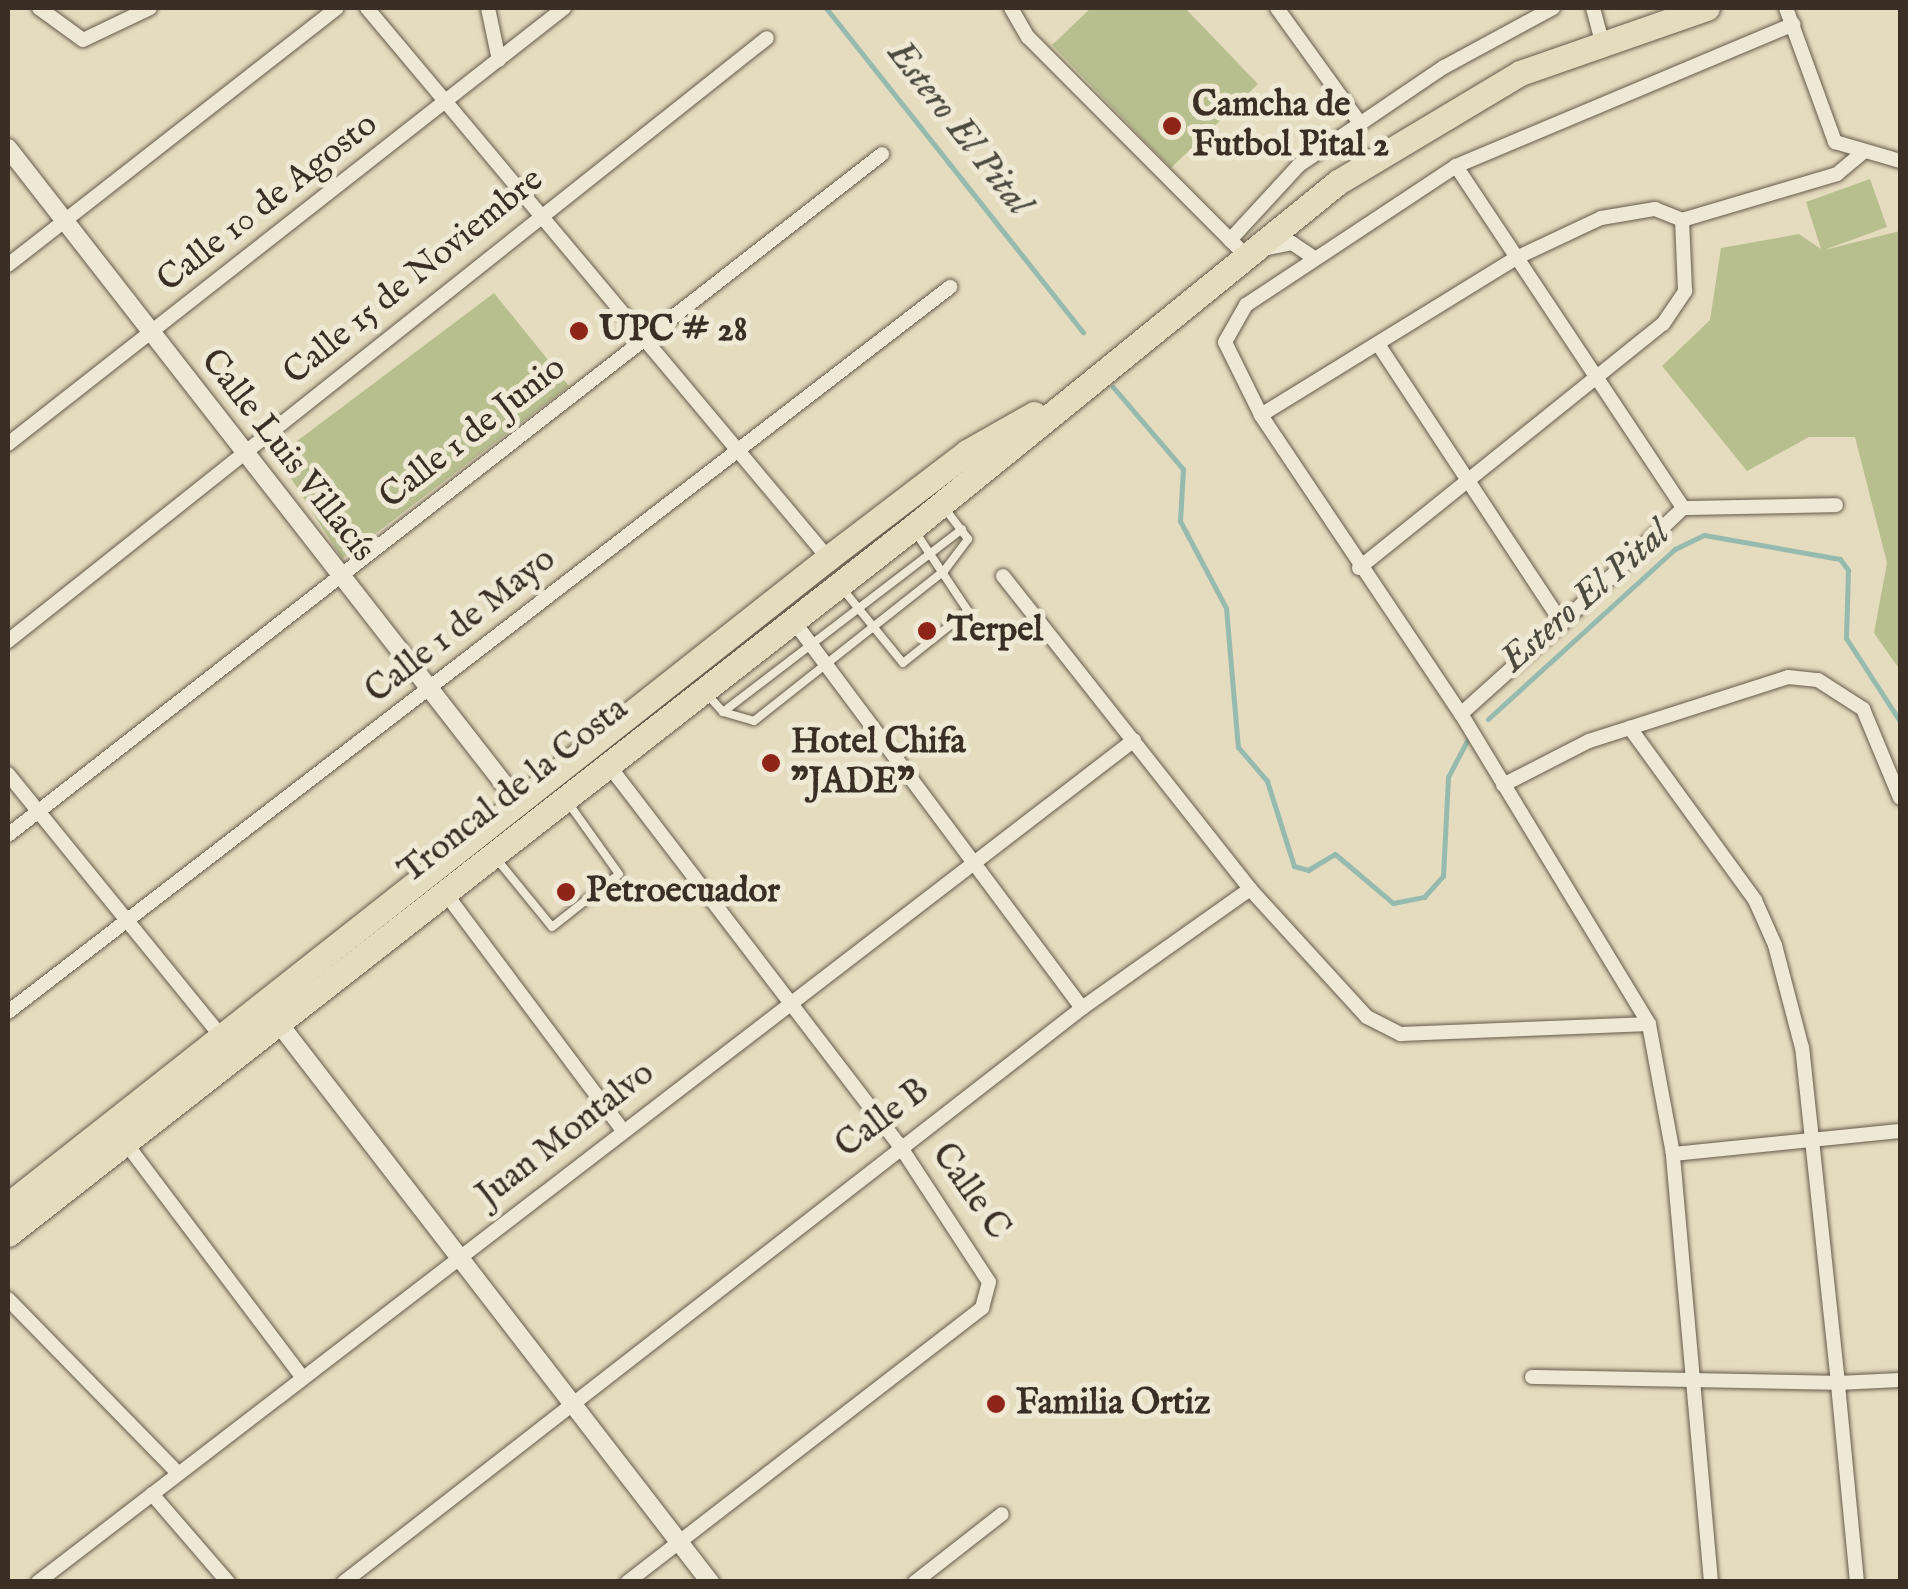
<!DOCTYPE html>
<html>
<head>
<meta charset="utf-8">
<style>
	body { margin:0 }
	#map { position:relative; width:1908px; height:1589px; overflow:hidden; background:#e5dbbe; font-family:"IM FELL English",serif }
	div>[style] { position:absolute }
	.green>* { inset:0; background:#b8bf8f }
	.stream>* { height:5px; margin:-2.5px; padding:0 2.5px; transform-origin:2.5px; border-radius:2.5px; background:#96bbae }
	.roads { filter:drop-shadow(0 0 2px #665a4b) drop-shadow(0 0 2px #665a4b) }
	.service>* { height:8px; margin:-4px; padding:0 4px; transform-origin:4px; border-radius:4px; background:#eee8d5 }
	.minor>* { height:14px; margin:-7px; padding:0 7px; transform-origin:7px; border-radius:7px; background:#eee8d5 }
	.tertiary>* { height:18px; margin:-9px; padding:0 9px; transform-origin:9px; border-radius:9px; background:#eee8d5 }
	.trunk>* { height:25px; margin:-12.5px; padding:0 12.5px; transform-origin:12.5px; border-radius:12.5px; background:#e5dbbe }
	.dots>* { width:28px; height:28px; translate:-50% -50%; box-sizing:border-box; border:5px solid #eee8d5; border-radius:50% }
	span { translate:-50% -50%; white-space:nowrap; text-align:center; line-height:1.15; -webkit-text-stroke:10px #eee8d5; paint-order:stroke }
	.poi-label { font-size:35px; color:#3b2f25; font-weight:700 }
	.left { translate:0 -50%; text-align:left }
	.street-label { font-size:35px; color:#3b2f25 }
	.water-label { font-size:38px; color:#4d4b40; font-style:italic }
	.frame { position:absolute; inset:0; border:10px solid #3b2f25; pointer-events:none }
</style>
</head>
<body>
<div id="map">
	<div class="green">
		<i style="clip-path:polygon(1091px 8px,1185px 8px,1258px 84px,1171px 168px,1052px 45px)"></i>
		<i style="clip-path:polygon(1870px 179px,1887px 227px,1824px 250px,1900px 231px,1900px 670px,1874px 633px,1887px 563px,1855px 437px,1809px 437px,1747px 471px,1662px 366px,1710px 320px,1721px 248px,1799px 234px,1821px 249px,1806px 202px)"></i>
		<i style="clip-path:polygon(494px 293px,569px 386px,342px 559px,277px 456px)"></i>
	</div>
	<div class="stream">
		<i style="left:826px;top:8px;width:414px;rotate:51.6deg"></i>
		<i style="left:1113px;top:387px;width:108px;rotate:49.5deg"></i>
		<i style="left:1183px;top:469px;width:52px;rotate:93.3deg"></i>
		<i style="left:1180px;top:521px;width:98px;rotate:62.1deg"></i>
		<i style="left:1226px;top:608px;width:140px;rotate:85.1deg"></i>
		<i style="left:1238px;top:747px;width:45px;rotate:49.5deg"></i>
		<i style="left:1267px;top:781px;width:89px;rotate:72.4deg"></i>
		<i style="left:1294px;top:866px;width:15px;rotate:16deg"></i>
		<i style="left:1308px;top:870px;width:31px;rotate:-31deg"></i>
		<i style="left:1335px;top:854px;width:76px;rotate:40.2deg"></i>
		<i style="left:1393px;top:903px;width:32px;rotate:-11deg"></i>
		<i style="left:1424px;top:897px;width:28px;rotate:-48deg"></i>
		<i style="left:1443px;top:876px;width:99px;rotate:-87.1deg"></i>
		<i style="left:1448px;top:777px;width:47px;rotate:-62.4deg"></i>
		<i style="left:1488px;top:719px;width:253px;rotate:-42.3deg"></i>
		<i style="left:1675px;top:549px;width:32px;rotate:-26deg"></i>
		<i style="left:1704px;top:535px;width:138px;rotate:10deg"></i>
		<i style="left:1840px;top:559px;width:14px;rotate:54deg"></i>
		<i style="left:1848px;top:570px;width:68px;rotate:91.7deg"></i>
		<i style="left:1846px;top:638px;width:99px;rotate:57deg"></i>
	</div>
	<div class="roads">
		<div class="service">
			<i style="left:841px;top:587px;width:98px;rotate:50.8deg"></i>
			<i style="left:903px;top:663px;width:83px;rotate:-38.7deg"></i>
			<i style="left:968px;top:611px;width:94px;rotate:-123.7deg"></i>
			<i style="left:706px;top:693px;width:25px;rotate:48deg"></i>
			<i style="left:723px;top:712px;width:301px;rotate:-37.4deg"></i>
			<i style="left:723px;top:712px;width:32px;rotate:16deg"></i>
			<i style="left:754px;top:721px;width:242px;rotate:-38.3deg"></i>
			<i style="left:944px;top:571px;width:40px;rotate:-53deg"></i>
			<i style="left:968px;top:539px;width:41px;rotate:-127.1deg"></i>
			<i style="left:495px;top:857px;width:90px;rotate:50.8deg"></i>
			<i style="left:552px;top:927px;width:85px;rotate:-38.3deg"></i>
			<i style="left:619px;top:874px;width:86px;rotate:-125.5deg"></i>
		</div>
		<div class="minor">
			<i style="left:39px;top:8px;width:54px;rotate:36deg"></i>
			<i style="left:83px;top:40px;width:74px;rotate:-25.5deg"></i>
			<i style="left:367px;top:8px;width:718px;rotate:50.03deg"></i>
			<i style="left:488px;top:8px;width:53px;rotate:78.1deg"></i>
			<i style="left:1011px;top:8px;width:34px;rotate:60deg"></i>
			<i style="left:1028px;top:37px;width:305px;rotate:45.1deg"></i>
			<i style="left:1243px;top:253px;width:50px;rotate:-11.5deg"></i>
			<i style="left:1292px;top:243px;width:25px;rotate:34deg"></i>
			<i style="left:1277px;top:8px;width:142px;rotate:54.2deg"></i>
			<i style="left:1593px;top:8px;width:34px;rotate:75deg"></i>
			<i style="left:1786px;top:8px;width:143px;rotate:69.9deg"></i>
			<i style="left:1835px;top:142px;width:68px;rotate:16.3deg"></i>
			<i style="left:1456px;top:166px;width:410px;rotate:56.4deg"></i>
			<i style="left:1683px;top:508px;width:153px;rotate:-1.1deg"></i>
			<i style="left:1230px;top:240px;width:102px;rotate:-47.4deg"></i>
			<i style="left:1299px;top:165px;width:175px;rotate:-34.1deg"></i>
			<i style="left:1444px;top:67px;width:124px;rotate:-28.4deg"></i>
			<i style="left:8px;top:265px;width:417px;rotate:-38deg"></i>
			<i style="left:1378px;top:344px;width:334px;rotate:56.6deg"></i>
			<i style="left:1562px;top:623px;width:136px;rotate:138deg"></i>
			<i style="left:1261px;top:415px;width:299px;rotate:-31.6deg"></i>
			<i style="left:1516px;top:258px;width:94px;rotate:-25.2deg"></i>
			<i style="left:1601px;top:218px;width:55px;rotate:-9.5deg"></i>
			<i style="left:1655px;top:209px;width:29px;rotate:22deg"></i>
			<i style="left:1682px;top:220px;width:162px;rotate:-16.5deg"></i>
			<i style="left:1837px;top:174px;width:33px;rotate:-40deg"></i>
			<i style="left:8px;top:444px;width:707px;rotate:-38.1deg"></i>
			<i style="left:1359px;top:568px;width:390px;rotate:-38.8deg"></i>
			<i style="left:1663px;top:324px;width:40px;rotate:-56deg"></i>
			<i style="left:1685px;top:291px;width:71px;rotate:-92.4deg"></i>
			<i style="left:1003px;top:576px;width:399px;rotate:51.7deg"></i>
			<i style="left:1250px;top:889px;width:173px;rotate:47.6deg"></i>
			<i style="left:1367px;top:1017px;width:38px;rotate:27deg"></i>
			<i style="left:1401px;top:1034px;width:248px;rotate:-2.3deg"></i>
			<i style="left:1562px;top:623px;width:167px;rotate:-43.5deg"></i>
			<i style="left:8px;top:641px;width:969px;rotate:-38.47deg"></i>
			<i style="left:607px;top:763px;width:479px;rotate:52.6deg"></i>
			<i style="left:898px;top:1143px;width:166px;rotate:56.8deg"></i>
			<i style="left:989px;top:1282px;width:27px;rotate:105deg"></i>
			<i style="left:982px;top:1308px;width:448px;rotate:142.3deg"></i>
			<i style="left:8px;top:774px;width:338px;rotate:50.9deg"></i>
			<i style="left:1503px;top:785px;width:97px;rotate:-27.1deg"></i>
			<i style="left:1589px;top:741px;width:209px;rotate:-17.8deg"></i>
			<i style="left:1788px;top:677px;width:30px;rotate:6deg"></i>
			<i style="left:1818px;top:680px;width:54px;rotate:32.8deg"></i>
			<i style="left:1863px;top:709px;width:96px;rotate:67.4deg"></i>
			<i style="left:8px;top:835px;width:1108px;rotate:-37.92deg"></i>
			<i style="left:443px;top:890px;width:296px;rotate:53.2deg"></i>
			<i style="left:1082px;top:1008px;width:206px;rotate:-35.3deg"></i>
			<i style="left:8px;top:1012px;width:1189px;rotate:-37.58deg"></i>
			<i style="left:125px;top:1142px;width:294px;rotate:53deg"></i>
			<i style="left:1673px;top:1154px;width:228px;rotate:-5.8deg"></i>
			<i style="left:8px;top:1299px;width:243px;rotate:45.7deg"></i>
			<i style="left:1532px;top:1377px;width:306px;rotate:1.1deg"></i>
			<i style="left:1838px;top:1383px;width:337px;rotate:-96.1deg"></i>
			<i style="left:1802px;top:1048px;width:106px;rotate:-104.7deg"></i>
			<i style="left:1775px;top:945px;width:49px;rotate:-114deg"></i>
			<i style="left:1755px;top:900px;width:213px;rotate:-126deg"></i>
			<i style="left:152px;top:1494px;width:116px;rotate:49.2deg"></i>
			<i style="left:38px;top:1582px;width:1382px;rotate:-37.53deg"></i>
			<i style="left:344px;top:1582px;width:935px;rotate:-37.87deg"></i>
			<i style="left:1082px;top:1008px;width:485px;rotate:-126.7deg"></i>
			<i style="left:915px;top:1582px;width:110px;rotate:-38deg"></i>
			<i style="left:1711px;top:1582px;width:430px;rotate:-95.1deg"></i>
			<i style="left:1673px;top:1154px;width:132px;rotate:-100.5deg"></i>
			<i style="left:1649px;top:1024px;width:363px;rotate:-121.2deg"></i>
			<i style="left:1461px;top:714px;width:360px;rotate:-123.8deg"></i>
			<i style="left:1261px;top:415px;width:81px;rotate:-116.3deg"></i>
			<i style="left:1225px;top:342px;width:43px;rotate:-60.4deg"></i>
			<i style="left:1246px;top:305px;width:252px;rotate:-33.5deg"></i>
			<i style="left:1456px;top:166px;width:366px;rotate:-22.8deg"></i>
			<i style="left:1857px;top:1582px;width:200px;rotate:-95.5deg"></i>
			<i style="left:1838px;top:1383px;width:62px;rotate:-2.8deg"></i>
		</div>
		<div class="tertiary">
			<i style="left:8px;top:148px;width:829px;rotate:52.05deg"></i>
			<i style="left:277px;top:1021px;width:709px;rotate:52.34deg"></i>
		</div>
		<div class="trunk">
			<i style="left:8px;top:1205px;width:1045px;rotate:-38.27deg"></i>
			<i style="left:828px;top:558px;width:175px;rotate:-37.3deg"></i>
			<i style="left:967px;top:452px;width:77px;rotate:-29.6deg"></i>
			<i style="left:8px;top:1234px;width:1147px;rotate:-37.99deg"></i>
			<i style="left:912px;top:528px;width:549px;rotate:-39.08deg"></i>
			<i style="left:1338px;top:182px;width:212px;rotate:-30.9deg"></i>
			<i style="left:1520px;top:73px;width:198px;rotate:-19.2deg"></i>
		</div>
	</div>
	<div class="dots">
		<i style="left:1172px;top:126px;background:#8f2418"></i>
		<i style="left:579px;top:331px;background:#8f2418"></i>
		<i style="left:927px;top:631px;background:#8f2418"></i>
		<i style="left:771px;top:763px;background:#8f2418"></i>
		<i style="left:566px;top:892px;background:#8f2418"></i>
		<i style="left:996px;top:1404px;background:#8f2418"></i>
	</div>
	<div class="poi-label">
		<span class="left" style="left:1192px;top:126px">Camcha de<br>Futbol Pital 2</span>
		<span class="left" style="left:599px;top:331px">UPC # 28</span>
		<span class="left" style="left:947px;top:631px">Terpel</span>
		<span class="left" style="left:791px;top:763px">Hotel Chifa<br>"JADE"</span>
		<span class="left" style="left:586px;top:892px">Petroecuador</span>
		<span class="left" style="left:1016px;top:1404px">Familia Ortiz</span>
	</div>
	<div class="street-label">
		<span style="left:268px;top:203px;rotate:-38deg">Calle 10 de Agosto</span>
		<span style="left:414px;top:277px;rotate:-39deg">Calle 15 de Noviembre</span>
		<span style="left:473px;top:433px;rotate:-38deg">Calle 1 de Junio</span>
		<span style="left:287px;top:456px;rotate:52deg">Calle Luis Villacís</span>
		<span style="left:461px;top:626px;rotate:-38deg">Calle 1 de Mayo</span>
		<span style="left:514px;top:791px;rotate:-38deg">Troncal de la Costa</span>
		<span style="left:883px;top:1119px;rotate:-37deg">Calle B</span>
		<span style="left:566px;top:1135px;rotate:-38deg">Juan Montalvo</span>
		<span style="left:970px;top:1192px;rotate:55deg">Calle C</span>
	</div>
	<div class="water-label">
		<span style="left:958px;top:129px;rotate:52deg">Estero El Pital</span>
		<span style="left:1586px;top:598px;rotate:-41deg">Estero El Pital</span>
	</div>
	<div class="frame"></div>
</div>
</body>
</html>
